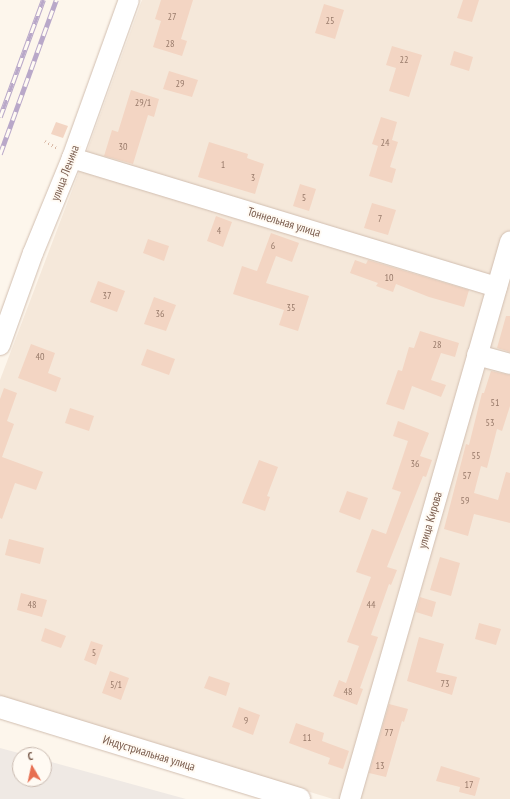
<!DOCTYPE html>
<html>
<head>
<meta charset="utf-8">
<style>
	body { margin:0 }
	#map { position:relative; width:510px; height:799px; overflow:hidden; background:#fdf6ec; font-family:"PT Sans Narrow",sans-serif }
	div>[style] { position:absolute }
	.residential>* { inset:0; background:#f5e8da }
	.industrial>* { inset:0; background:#efe9e4 }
	.building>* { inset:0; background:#f3d5c3 }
	.path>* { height:2.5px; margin-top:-1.25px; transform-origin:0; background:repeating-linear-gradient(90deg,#d9b8a5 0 1px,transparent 0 4px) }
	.roads { filter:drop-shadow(0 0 1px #d1beb0) drop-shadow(0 0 1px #d1beb0) }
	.minor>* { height:20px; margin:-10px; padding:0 10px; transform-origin:10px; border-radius:10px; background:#fff }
	.tertiary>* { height:22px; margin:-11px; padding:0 11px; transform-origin:11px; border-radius:11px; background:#fff }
	.rail>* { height:4.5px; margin-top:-2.25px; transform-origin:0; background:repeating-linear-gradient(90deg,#fffaf3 0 9px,#b9a8c9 0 18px); box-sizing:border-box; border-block:1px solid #b9a8c9 }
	span { translate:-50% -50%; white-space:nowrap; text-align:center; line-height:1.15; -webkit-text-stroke:3.5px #fffaf3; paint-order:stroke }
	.number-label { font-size:10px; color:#987a6a }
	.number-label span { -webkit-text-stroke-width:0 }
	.street-label { font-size:12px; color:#7a5c4d }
	.north { position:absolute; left:12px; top:747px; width:40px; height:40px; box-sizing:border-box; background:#fffaf3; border:1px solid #cabbb1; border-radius:50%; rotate:351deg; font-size:11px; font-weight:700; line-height:16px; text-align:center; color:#7a5c4d }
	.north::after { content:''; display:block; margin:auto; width:14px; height:18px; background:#e76f51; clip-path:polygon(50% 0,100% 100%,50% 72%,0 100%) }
</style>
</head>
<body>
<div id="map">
	<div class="residential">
		<i style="clip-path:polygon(142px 0,510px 0,510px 799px,333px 799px,0 698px,0 380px,87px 151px)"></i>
	</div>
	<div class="industrial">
		<i style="clip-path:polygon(0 748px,26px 755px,20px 755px,20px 779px,44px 779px,44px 760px,186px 799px,0 799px)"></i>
	</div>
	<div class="building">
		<i style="clip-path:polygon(161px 0,193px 0,181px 39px,187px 41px,182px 56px,153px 47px,161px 21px,155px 19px)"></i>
		<i style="clip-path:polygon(463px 0,479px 0,472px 22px,457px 18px)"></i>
		<i style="clip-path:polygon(324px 4px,344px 10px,335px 39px,315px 33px)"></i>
		<i style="clip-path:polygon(392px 46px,422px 55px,409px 97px,389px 91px,396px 68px,386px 65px)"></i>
		<i style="clip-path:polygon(454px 51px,473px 57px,469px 71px,450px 65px)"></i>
		<i style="clip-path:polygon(169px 71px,198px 80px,192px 97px,163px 89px)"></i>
		<i style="clip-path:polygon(131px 90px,159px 99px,154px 117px,148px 115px,133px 164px,104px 156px,112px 130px,118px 132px)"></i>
		<i style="clip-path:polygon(381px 117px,397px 122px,392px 140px,398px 142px,390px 167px,396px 169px,392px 183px,369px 176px,378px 146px,372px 144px)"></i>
		<i style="clip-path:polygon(56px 122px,68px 126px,63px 138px,51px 134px)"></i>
		<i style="clip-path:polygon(209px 142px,248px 154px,247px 158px,264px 164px,255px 194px,198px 177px)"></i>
		<i style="clip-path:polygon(300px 184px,316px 189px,309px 211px,293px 206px)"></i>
		<i style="clip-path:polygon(372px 203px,396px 210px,388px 235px,364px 228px)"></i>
		<i style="clip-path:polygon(216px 216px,232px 222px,223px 247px,207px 241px)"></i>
		<i style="clip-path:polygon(271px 233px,299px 243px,292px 262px,276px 256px,266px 283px,309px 296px,298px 331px,279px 325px,284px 310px,233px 294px,242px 266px,257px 271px)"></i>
		<i style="clip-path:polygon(148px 239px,169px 246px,164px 261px,143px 253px)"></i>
		<i style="clip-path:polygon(355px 260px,366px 264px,368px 260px,469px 290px,464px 307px,429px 297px,396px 284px,393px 292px,376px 286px,378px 283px,350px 273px)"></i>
		<i style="clip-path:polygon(98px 281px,125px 291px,117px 312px,90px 302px)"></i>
		<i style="clip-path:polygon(154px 297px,176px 305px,166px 331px,144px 324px)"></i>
		<i style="clip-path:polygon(506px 316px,510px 316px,510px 352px,497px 348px)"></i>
		<i style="clip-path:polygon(420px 331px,459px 343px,455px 357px,441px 353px,431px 380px,446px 385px,441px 397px,412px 386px,404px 410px,386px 404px,398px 370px,402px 371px,409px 347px,414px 348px)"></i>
		<i style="clip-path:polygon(31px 344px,55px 353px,48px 373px,61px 378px,56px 392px,18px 378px)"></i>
		<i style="clip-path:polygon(147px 349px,175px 359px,169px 375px,141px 365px)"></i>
		<i style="clip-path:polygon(491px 371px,510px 375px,510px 406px,502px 431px,497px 429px,487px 468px,481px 466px,474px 493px,498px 500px,506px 472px,510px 473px,510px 523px,474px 514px,468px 536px,444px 529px,466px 444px,469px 445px,482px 393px,484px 393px)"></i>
		<i style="clip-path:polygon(4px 388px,17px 393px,7px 421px,14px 424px,2px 457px,43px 472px,36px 490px,15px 483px,2px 519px,0 518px,0 399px)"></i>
		<i style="clip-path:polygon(70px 408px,94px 416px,89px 431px,65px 423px)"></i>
		<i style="clip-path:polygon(398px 421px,429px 433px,420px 456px,432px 460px,426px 477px,423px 476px,387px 567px,397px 570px,391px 585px,389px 584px,371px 635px,378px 637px,360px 688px,363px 689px,357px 705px,333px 696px,339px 680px,346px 683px,359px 646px,347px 642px,371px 577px,356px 572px,372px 529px,386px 534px,401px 492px,392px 489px,408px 441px,393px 436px)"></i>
		<i style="clip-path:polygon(259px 460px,278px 467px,267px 496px,270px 497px,265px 511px,242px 503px)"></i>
		<i style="clip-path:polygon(347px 491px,368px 498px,360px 520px,339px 512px)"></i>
		<i style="clip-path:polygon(9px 539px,44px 548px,40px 564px,5px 555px)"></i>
		<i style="clip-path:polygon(440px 557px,460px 563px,451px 596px,430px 590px)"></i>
		<i style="clip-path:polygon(21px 593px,47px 600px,42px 617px,17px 610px)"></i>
		<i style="clip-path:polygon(420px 597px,436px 602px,432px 617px,416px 612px)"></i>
		<i style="clip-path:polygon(479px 623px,501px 629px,496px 645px,475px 639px)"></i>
		<i style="clip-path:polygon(45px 628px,66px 636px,61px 648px,41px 641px)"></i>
		<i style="clip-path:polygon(419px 637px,444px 644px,436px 672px,457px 677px,452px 695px,407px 681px)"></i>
		<i style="clip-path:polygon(91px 641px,103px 645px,96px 665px,84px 660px)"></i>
		<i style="clip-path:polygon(110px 671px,129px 678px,121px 700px,102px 693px)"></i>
		<i style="clip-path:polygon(209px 676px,230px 683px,226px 696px,204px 688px)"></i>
		<i style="clip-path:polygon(389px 704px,408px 709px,404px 722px,402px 721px,386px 777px,369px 773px)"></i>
		<i style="clip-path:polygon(239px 707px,260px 715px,253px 735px,232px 727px)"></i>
		<i style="clip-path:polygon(296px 723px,324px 733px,322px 741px,349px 751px,343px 769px,328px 764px,330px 758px,289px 743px)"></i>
		<i style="clip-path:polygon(441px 766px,480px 778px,475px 796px,459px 792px,460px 787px,436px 781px)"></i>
	</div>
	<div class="path">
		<i style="left:45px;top:141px;width:14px;rotate:30deg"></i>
	</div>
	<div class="roads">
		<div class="minor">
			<i style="left:72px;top:158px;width:444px;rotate:16.9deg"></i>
			<i style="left:0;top:345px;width:98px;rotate:-70.3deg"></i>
			<i style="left:33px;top:253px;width:103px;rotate:-67.7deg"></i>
			<i style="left:72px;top:158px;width:168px;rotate:-70.2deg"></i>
			<i style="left:477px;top:355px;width:34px;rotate:15deg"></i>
			<i style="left:350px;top:799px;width:580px;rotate:-73.97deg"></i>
		</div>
		<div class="tertiary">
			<i style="left:0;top:707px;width:313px;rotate:17.1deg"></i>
		</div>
	</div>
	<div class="rail">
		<i style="left:0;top:117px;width:125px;rotate:-69.8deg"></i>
		<i style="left:0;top:154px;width:164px;rotate:-70deg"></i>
	</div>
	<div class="number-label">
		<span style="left:172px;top:17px">27</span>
		<span style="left:330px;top:21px">25</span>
		<span style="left:170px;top:44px">28</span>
		<span style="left:404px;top:60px">22</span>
		<span style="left:180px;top:84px">29</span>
		<span style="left:143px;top:103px">29/1</span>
		<span style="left:385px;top:143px">24</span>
		<span style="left:123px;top:147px">30</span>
		<span style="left:223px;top:165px">1</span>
		<span style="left:253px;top:178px">3</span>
		<span style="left:304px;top:198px">5</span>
		<span style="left:380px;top:219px">7</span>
		<span style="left:219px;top:231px">4</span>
		<span style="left:273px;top:246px">6</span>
		<span style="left:389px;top:278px">10</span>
		<span style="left:107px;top:296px">37</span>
		<span style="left:291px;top:308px">35</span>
		<span style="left:160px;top:314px">36</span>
		<span style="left:437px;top:345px">28</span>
		<span style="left:40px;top:357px">40</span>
		<span style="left:495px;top:403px">51</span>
		<span style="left:490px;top:423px">53</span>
		<span style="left:476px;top:456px">55</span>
		<span style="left:415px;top:464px">36</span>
		<span style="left:467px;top:476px">57</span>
		<span style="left:465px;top:501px">59</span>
		<span style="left:32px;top:605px">48</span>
		<span style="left:371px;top:605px">44</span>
		<span style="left:94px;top:653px">5</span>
		<span style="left:445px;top:684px">73</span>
		<span style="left:116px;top:685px">5/1</span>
		<span style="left:348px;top:692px">48</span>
		<span style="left:246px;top:721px">9</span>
		<span style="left:389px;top:733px">77</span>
		<span style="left:307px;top:738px">11</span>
		<span style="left:380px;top:766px">13</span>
		<span style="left:469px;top:785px">17</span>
	</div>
	<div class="street-label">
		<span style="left:65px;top:173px;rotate:-69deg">улица Ленина</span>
		<span style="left:284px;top:222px;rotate:17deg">Тоннельная улица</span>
		<span style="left:430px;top:520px;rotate:-74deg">улица Кирова</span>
		<span style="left:149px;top:753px;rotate:17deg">Индустриальная улица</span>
	</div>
	<div class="north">С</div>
</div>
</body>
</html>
